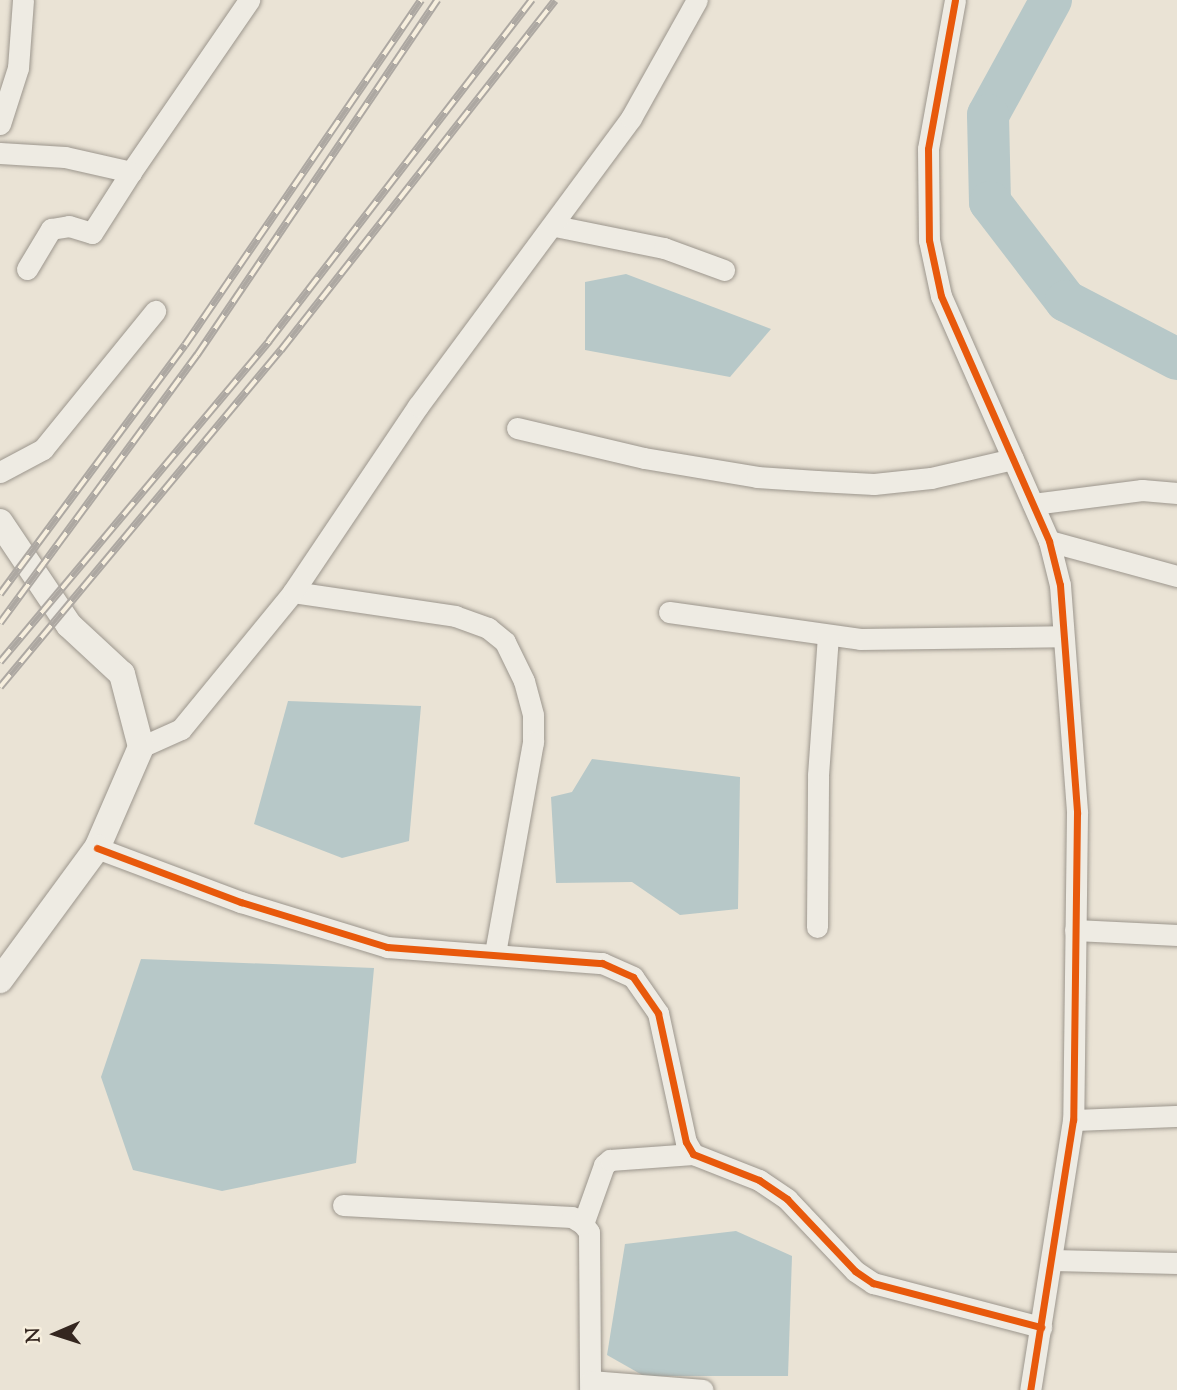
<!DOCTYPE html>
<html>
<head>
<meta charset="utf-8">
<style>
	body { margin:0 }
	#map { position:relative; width:1177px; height:1390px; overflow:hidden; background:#eae3d5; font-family:"Sorts Mill Goudy",serif }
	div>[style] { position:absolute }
	.water>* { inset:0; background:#b7c8c8 }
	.river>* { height:42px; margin:-21px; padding:0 21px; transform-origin:21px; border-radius:21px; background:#b7c8c8 }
	.roads { filter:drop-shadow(0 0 2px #9c968d) drop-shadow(0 0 2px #9c968d) }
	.minor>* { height:21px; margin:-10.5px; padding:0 10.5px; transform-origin:10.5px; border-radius:10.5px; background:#eeebe3 }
	.tertiary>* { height:26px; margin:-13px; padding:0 13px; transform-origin:13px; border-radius:13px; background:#eeebe3 }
	.rail>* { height:8px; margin-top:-4px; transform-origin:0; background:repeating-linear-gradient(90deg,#f7efde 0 16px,#ada8a2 0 32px); box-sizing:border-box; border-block:2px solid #ada8a2 }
	.cycleway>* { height:7px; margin:-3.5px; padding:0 3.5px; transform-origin:3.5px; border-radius:3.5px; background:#e8590c }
	span { translate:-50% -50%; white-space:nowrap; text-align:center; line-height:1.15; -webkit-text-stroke:7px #f7efde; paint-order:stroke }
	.north { position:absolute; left:21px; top:1299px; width:70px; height:70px; -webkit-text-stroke:5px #f7efde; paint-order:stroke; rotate:267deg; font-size:19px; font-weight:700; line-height:28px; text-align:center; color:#34261f }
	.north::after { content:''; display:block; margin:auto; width:24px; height:32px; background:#34261f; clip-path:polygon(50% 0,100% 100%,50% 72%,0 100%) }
</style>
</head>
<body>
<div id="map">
	<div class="water">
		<i style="clip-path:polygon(626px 274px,771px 329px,730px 377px,585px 350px,585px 282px)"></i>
		<i style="clip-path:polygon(288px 701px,421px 706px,409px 841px,342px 858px,254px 824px)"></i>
		<i style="clip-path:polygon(592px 759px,740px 777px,738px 909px,680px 915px,632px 882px,556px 883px,551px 797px,572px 792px)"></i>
		<i style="clip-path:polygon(141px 959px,374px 968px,356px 1163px,222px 1191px,133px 1170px,101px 1077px)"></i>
		<i style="clip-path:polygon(736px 1231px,792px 1256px,788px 1376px,644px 1376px,607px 1355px,625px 1244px)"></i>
	</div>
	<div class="river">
		<i style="left:1051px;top:0;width:131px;rotate:118.7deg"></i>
		<i style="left:988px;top:115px;width:87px;rotate:88.7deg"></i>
		<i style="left:990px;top:202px;width:125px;rotate:52.5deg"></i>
		<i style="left:1066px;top:301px;width:125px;rotate:27.6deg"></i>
	</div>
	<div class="roads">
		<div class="minor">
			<i style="left:955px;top:0;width:151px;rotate:100.3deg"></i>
			<i style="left:928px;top:149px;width:91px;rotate:89.4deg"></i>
			<i style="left:929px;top:240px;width:57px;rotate:77.9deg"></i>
			<i style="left:941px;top:296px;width:268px;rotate:66.2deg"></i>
			<i style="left:1049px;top:541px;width:45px;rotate:76deg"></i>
			<i style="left:1060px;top:585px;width:229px;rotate:85.7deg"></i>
			<i style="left:1077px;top:813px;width:307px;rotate:90.7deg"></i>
			<i style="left:1073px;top:1120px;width:273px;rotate:99deg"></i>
			<i style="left:0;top:124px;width:59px;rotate:-72.2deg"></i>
			<i style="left:18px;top:68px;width:68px;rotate:-85.8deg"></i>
			<i style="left:0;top:153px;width:65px;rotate:3.5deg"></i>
			<i style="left:65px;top:157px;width:68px;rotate:12.8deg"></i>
			<i style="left:131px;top:172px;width:209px;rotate:-55.5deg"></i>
			<i style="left:555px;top:226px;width:111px;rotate:11.4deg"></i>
			<i style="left:664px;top:248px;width:64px;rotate:20.1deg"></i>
			<i style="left:27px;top:269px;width:47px;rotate:-59deg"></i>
			<i style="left:51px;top:229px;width:18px;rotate:-9deg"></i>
			<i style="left:69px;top:226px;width:24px;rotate:17deg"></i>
			<i style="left:92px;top:233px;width:72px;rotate:-57.4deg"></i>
			<i style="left:517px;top:428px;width:130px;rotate:13.3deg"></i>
			<i style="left:644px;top:458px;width:115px;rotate:9.5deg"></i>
			<i style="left:757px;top:477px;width:60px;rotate:3.8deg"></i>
			<i style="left:817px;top:481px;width:57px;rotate:3deg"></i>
			<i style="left:874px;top:484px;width:57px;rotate:-6deg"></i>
			<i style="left:931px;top:478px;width:84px;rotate:-13deg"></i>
			<i style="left:0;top:472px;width:49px;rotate:-28.1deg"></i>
			<i style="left:43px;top:449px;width:178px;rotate:-50.9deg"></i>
			<i style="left:1033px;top:504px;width:110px;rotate:-7.3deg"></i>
			<i style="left:1142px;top:490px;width:35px;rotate:5deg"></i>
			<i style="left:1049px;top:541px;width:133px;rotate:15.3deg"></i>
			<i style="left:293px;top:592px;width:164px;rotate:8.4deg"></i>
			<i style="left:455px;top:616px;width:35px;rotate:20deg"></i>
			<i style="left:488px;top:628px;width:22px;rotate:39deg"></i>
			<i style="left:505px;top:642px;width:43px;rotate:64deg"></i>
			<i style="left:524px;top:681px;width:35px;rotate:75deg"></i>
			<i style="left:533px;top:715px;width:27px;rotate:90deg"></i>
			<i style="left:533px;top:742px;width:215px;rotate:100.2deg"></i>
			<i style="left:669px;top:612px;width:193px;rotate:8deg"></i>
			<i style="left:860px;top:639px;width:203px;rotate:-0.8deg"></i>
			<i style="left:141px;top:747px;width:44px;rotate:-24.2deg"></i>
			<i style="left:181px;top:729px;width:177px;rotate:-50.7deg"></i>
			<i style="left:293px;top:592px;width:224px;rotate:-56.1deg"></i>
			<i style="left:418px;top:406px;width:358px;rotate:-53.5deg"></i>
			<i style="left:631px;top:118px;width:135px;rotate:-60.8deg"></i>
			<i style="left:97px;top:848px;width:154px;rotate:20.6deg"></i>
			<i style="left:241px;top:902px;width:153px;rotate:17.1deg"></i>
			<i style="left:387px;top:947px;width:216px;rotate:4.3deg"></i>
			<i style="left:602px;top:963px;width:34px;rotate:24deg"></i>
			<i style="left:633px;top:977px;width:44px;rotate:55.2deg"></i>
			<i style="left:658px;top:1013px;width:132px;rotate:77.8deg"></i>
			<i style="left:686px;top:1142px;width:14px;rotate:60deg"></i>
			<i style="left:693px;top:1154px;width:71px;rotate:21.5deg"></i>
			<i style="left:759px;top:1180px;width:34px;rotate:34deg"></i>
			<i style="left:787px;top:1199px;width:99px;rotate:46.6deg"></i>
			<i style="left:855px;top:1271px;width:22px;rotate:34deg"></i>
			<i style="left:873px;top:1283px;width:174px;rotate:14.7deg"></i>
			<i style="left:817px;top:927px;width:152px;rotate:-89.6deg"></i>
			<i style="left:818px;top:775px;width:140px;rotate:-85.9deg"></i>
			<i style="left:1075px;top:930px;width:102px;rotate:2.8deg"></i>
			<i style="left:1073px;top:1120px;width:104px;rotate:-2.2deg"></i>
			<i style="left:343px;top:1205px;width:229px;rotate:3deg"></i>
			<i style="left:572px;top:1217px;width:13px;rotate:32deg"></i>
			<i style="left:583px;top:1224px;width:10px;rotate:53deg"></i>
			<i style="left:589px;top:1232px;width:158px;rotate:89.6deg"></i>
			<i style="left:583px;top:1224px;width:63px;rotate:-70.4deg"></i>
			<i style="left:604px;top:1165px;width:8px;rotate:-40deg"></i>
			<i style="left:610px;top:1160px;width:83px;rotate:-4.1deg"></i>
			<i style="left:1053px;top:1260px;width:124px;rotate:1.4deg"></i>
			<i style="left:591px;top:1381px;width:112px;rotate:4.6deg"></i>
		</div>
		<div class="tertiary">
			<i style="left:0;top:522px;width:124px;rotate:56.2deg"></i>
			<i style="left:69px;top:625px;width:72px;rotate:42.8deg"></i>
			<i style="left:122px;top:674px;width:75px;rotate:75.4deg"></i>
			<i style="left:141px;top:747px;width:110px;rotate:113.5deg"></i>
			<i style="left:97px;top:848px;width:164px;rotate:126.3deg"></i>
		</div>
	</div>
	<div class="rail">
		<i style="left:0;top:594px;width:310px;rotate:-53.4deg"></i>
		<i style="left:185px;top:345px;width:418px;rotate:-55.6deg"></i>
		<i style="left:0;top:623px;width:333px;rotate:-53.7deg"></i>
		<i style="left:197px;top:355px;width:429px;rotate:-55.9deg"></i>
		<i style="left:0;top:662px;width:419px;rotate:-50deg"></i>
		<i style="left:269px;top:341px;width:431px;rotate:-52.4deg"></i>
		<i style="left:0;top:687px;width:439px;rotate:-50.2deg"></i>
		<i style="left:281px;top:350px;width:444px;rotate:-51.9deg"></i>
	</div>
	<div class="cycleway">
		<i style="left:955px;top:0;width:151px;rotate:100.3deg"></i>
		<i style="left:928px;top:149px;width:91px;rotate:89.4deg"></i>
		<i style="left:929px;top:240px;width:57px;rotate:77.9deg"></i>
		<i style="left:941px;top:296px;width:268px;rotate:66.2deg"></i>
		<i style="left:1049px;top:541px;width:45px;rotate:76deg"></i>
		<i style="left:1060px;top:585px;width:229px;rotate:85.7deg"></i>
		<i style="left:1077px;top:813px;width:307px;rotate:90.7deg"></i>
		<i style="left:1073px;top:1120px;width:273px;rotate:99deg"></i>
		<i style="left:97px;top:848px;width:154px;rotate:20.6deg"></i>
		<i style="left:241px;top:902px;width:153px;rotate:17.1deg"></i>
		<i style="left:387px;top:947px;width:216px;rotate:4.3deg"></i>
		<i style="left:602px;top:963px;width:34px;rotate:24deg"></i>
		<i style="left:633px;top:977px;width:44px;rotate:55.2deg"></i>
		<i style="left:658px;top:1013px;width:132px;rotate:77.8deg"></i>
		<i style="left:686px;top:1142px;width:14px;rotate:60deg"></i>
		<i style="left:693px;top:1154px;width:71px;rotate:21.5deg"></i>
		<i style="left:759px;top:1180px;width:34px;rotate:34deg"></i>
		<i style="left:787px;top:1199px;width:99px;rotate:46.6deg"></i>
		<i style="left:855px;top:1271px;width:22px;rotate:34deg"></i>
		<i style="left:873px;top:1283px;width:174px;rotate:14.7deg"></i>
	</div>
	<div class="north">N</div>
</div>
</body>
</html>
